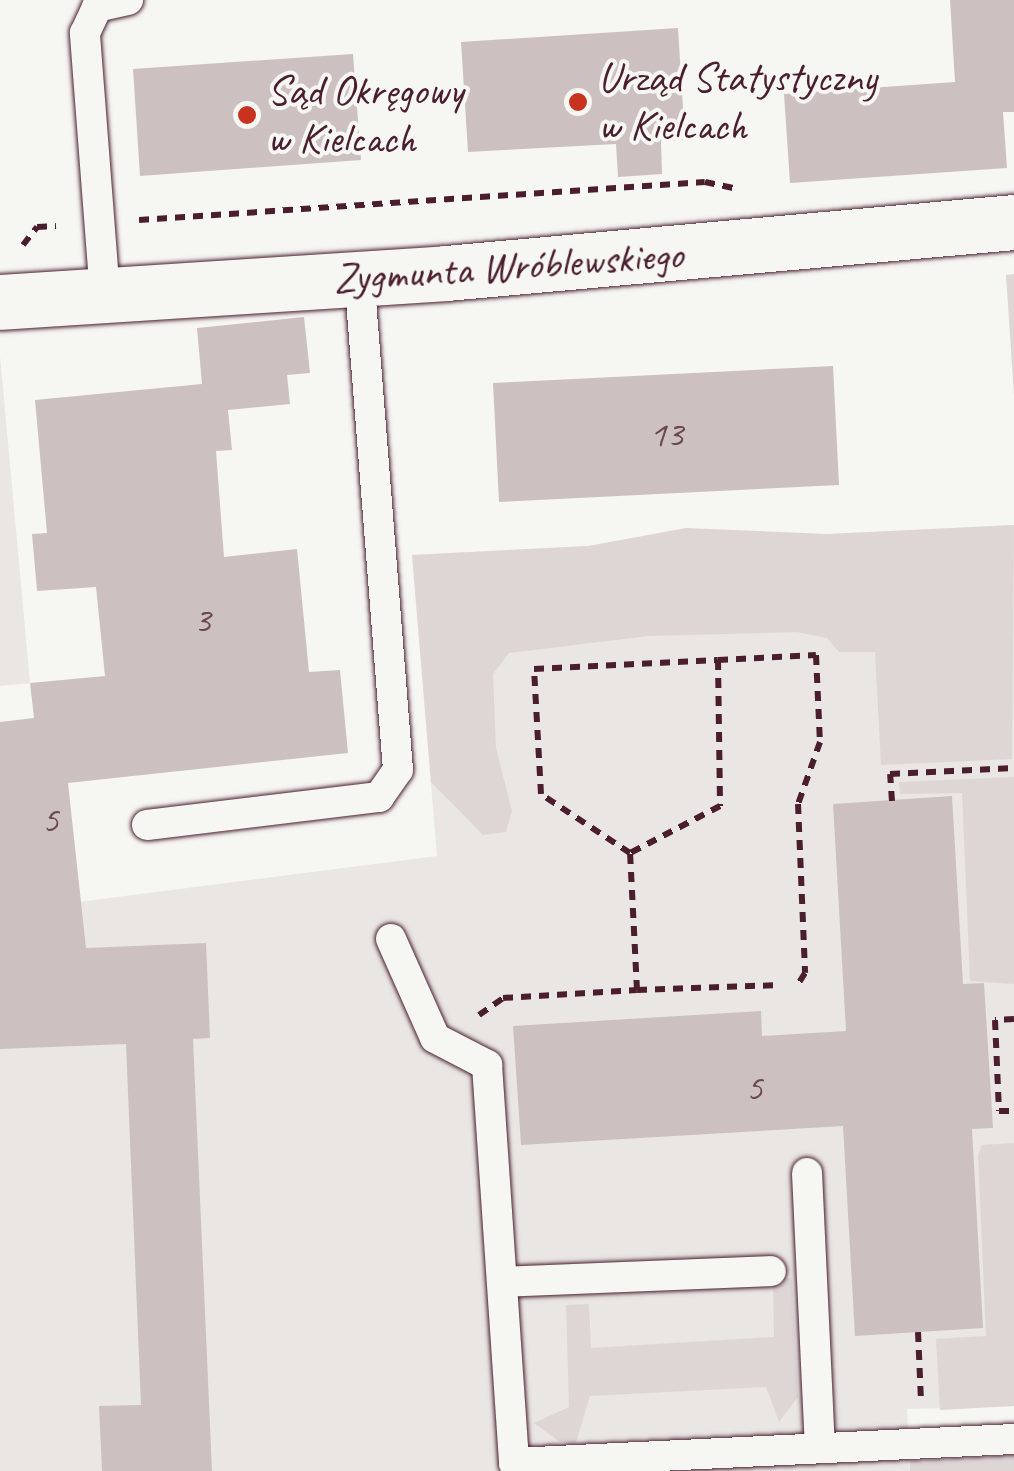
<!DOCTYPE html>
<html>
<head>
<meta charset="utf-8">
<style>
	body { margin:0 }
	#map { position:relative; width:1014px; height:1471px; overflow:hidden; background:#f6f6f2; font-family:Caveat,sans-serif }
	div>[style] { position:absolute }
	.built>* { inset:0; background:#e9e6e3 }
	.green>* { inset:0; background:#ddd6d5 }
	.building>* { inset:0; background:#ccc1c0 }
	.path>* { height:6px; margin-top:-3px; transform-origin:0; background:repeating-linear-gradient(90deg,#4a1f2b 0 10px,transparent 0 18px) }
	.roads { filter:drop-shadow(0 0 2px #4a1f2b) drop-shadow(0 0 2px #4a1f2b) }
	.lane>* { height:30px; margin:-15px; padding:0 15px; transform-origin:15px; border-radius:15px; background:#f6f6f2 }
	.street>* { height:55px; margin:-27.5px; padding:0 27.5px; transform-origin:27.5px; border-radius:27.5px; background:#f6f6f2 }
	.dots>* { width:28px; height:28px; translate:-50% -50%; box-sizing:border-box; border:5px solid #f6f6f2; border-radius:50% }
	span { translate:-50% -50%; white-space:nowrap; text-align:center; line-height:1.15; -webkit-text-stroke:8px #f6f6f2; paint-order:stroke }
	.number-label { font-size:38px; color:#6a4850 }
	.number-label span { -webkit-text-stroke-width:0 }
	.poi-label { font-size:42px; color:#4a1f2b }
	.left { translate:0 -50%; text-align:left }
	.street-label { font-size:42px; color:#4a1f2b }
</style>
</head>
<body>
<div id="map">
	<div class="built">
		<i style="clip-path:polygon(0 356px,30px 683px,0 686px)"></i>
		<i style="clip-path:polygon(1014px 525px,1014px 1406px,907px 1409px,910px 1471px,0 1471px,0 912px,437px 856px,412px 555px)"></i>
	</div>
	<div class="green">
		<i style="clip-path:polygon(1014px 274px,1014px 395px,1006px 275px)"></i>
		<i style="clip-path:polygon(1014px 525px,1012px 759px,881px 765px,875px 652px,839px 652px,827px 638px,797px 632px,648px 636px,509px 653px,493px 674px,496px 748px,512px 811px,506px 832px,483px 835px,431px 782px,412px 555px,588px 546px,686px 528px,828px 534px)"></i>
		<i style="clip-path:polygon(1014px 777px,1014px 984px,970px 981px,962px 793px,900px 794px,899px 782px)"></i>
		<i style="clip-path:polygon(1014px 1143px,1014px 1406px,940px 1410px,936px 1339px,986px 1336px,978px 1155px,982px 1145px)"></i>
		<i style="clip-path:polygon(792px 1278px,798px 1397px,779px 1422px,766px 1387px,590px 1396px,576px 1442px,560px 1442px,534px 1423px,569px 1407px,566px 1305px,589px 1304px,591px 1348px,774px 1337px,773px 1279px)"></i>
		<i style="clip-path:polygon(1014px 1455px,1014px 1471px,910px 1471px,910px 1461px)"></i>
	</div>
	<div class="building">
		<i style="clip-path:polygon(950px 0,1014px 0,1014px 112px,1003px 112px,1007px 168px,790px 183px,784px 94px,955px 82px)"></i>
		<i style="clip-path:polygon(678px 28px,685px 140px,661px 141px,662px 174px,618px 177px,616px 144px,468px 152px,461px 42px)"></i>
		<i style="clip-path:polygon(353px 54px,361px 160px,140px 176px,133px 69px)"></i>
		<i style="clip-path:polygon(304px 317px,310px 373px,287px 375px,290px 404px,228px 410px,232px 450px,216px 451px,224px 557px,297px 549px,309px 672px,340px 670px,348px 753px,68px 783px,86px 948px,206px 943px,210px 1038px,193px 1039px,212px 1471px,102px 1471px,99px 1406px,141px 1405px,126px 1044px,0 1049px,0 722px,34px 718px,30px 683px,105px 676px,96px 587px,37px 591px,32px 534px,47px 533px,35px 400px,202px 384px,197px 328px)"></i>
		<i style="clip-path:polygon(833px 366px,839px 485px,499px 502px,493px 383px)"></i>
		<i style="clip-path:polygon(952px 796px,963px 984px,984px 983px,993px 1128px,972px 1129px,983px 1328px,855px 1336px,843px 1126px,521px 1145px,513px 1026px,761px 1011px,762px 1036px,846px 1031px,833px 804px)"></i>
	</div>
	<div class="path">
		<i style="left:139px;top:220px;width:567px;rotate:-3.84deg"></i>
		<i style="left:705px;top:182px;width:30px;rotate:12deg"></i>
		<i style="left:23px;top:245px;width:23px;rotate:-52deg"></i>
		<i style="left:37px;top:227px;width:19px;rotate:-3deg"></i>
		<i style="left:718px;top:660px;width:98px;rotate:-2.9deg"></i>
		<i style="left:816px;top:655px;width:87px;rotate:87.4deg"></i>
		<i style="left:820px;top:742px;width:66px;rotate:109.5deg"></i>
		<i style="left:798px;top:804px;width:169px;rotate:87.6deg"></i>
		<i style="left:805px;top:973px;width:13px;rotate:122deg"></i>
		<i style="left:892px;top:801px;width:27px;rotate:-94deg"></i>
		<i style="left:890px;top:774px;width:124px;rotate:-2.8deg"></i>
		<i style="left:637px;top:990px;width:142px;rotate:-2deg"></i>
		<i style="left:479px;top:1015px;width:29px;rotate:-35deg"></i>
		<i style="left:503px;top:998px;width:134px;rotate:-3.4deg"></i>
		<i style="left:637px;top:990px;width:137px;rotate:-92.9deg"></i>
		<i style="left:630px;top:853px;width:107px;rotate:-146.5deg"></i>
		<i style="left:541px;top:794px;width:125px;rotate:-93.2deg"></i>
		<i style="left:534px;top:669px;width:184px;rotate:-2.8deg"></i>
		<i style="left:718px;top:660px;width:146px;rotate:89.2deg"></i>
		<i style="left:720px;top:806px;width:102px;rotate:152.4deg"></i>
		<i style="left:1014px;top:1019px;width:19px;rotate:177deg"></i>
		<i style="left:995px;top:1020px;width:91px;rotate:87.5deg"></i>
		<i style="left:999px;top:1111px;width:15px"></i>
		<i style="left:918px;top:1332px;width:69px;rotate:87.5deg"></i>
	</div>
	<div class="roads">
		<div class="lane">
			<i style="left:105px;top:295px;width:263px;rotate:-94.4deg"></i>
			<i style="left:85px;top:33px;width:29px;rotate:-65deg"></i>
			<i style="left:97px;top:7px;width:32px;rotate:-13deg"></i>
			<i style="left:147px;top:825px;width:234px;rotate:-6.9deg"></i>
			<i style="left:379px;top:797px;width:33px;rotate:-55deg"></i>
			<i style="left:398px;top:770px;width:494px;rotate:-94.5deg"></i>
			<i style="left:391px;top:939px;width:108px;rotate:66deg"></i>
			<i style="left:435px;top:1038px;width:59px;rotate:27.4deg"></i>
			<i style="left:487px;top:1065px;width:399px;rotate:86.1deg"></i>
			<i style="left:514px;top:1463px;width:501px;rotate:-2.75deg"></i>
			<i style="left:807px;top:1173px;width:274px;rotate:87.3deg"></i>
			<i style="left:502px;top:1282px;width:269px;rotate:-2.3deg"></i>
		</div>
		<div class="street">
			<i style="left:0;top:302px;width:447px;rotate:-3.7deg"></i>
			<i style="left:446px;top:273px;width:570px;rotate:-5.13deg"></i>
		</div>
	</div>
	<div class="dots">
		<i style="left:578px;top:102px;background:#c8321e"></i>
		<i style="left:247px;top:115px;background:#c8321e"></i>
	</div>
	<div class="number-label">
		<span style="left:666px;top:434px">13</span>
		<span style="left:202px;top:620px">3</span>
		<span style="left:50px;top:820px">5</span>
		<span style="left:754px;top:1088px">5</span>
	</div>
	<div class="poi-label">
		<span class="left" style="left:598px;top:102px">Urząd Statystyczny<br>w Kielcach</span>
		<span class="left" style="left:267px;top:115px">Sąd Okręgowy<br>w Kielcach</span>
	</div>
	<div class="street-label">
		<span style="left:508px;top:267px;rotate:-4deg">Zygmunta Wróblewskiego</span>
	</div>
</div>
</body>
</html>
